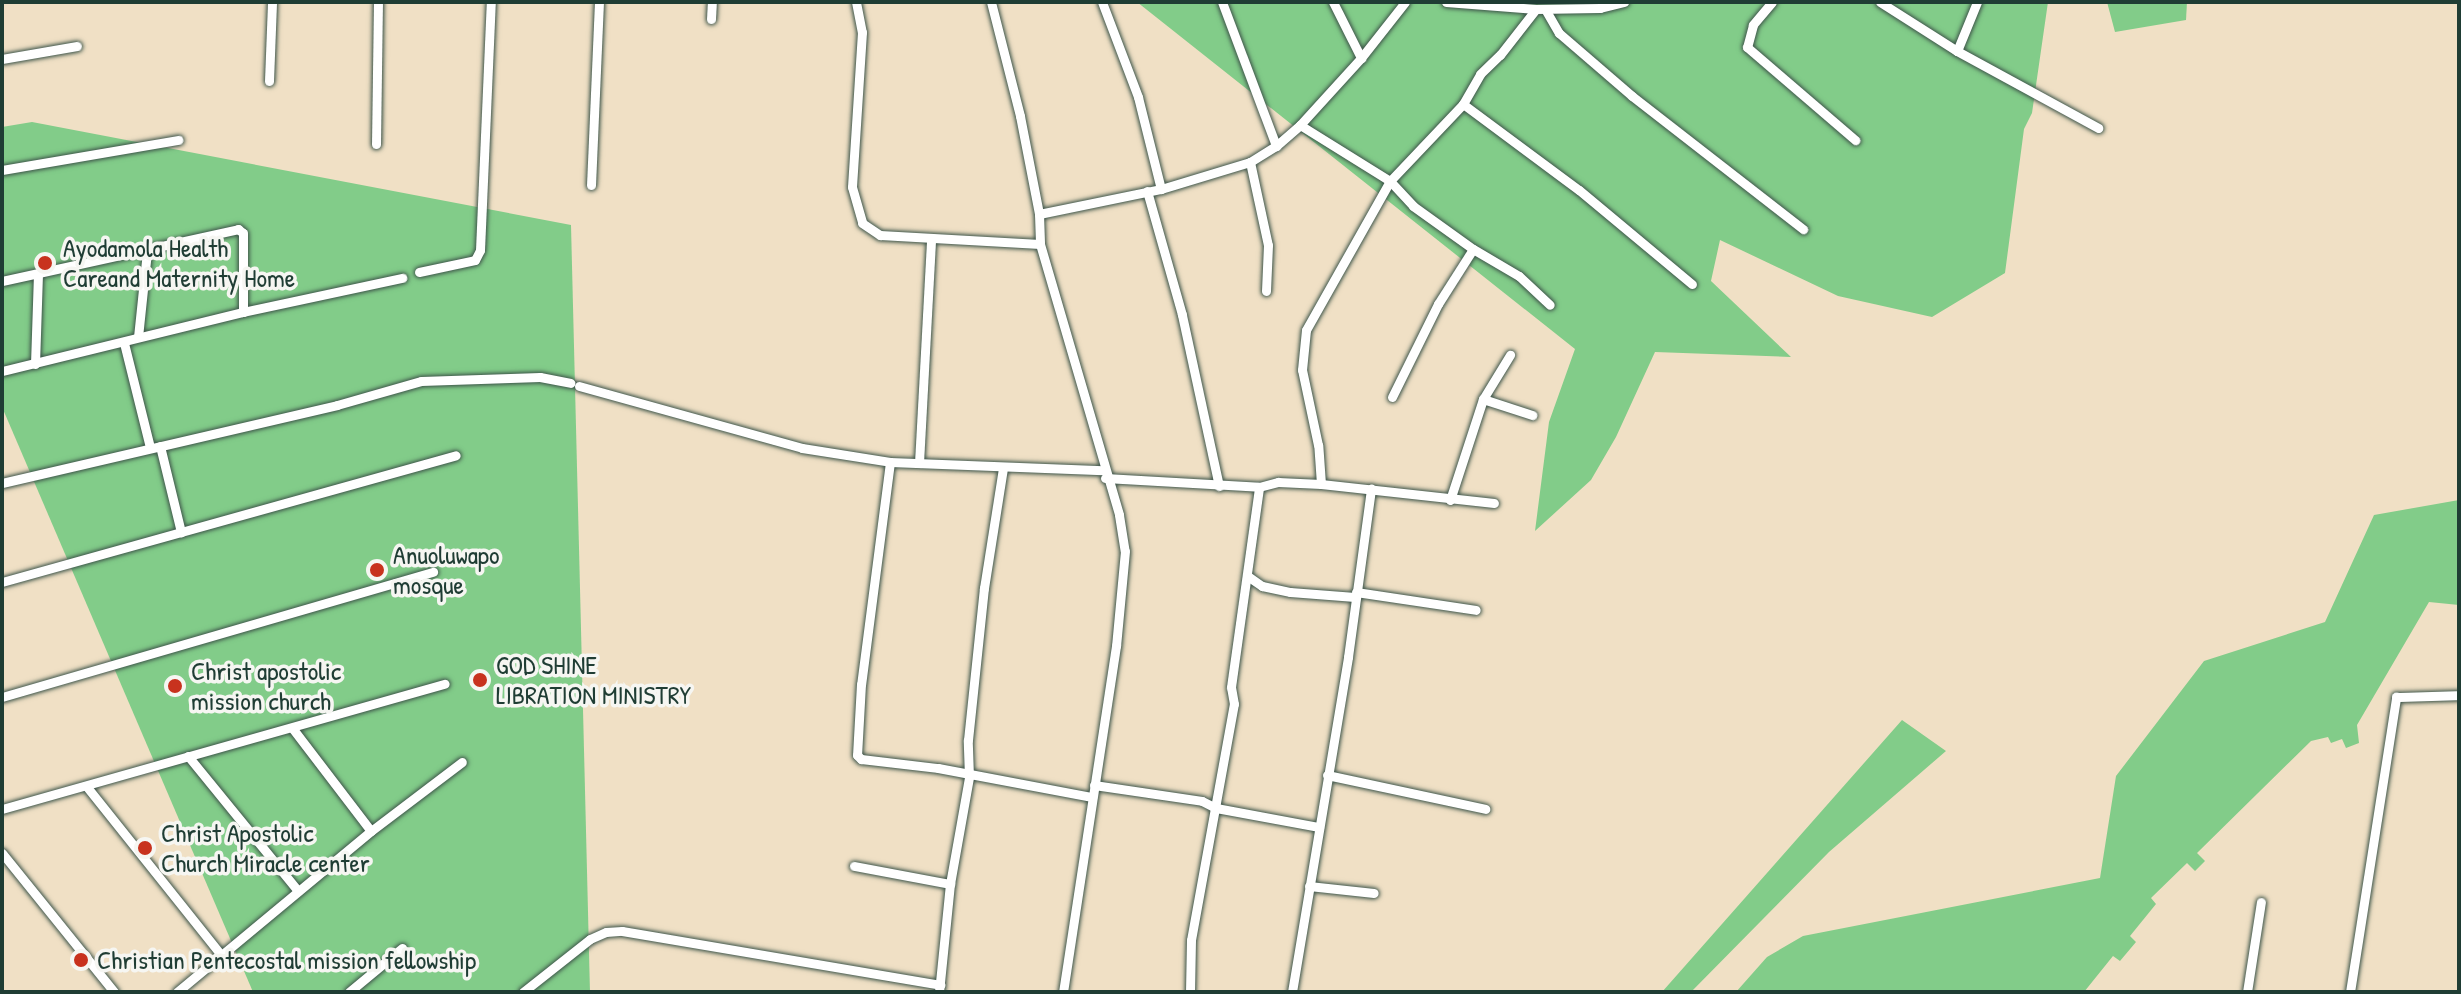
<!DOCTYPE html>
<html>
<head>
<meta charset="utf-8">
<style>
	body { margin:0 }
	#map { position:relative; width:2461px; height:994px; overflow:hidden; background:#f0e0c5; font-family:"Patrick Hand",sans-serif }
	div>[style] { position:absolute }
	.green>* { inset:0; background:#82cc89 }
	.roads { filter:drop-shadow(0 0 2px #3e554a) drop-shadow(0 0 2px #3e554a) }
	.minor>* { height:9px; margin:-4.5px; padding:0 4.5px; transform-origin:4.5px; border-radius:4.5px; background:#fff }
	.dots>* { width:22px; height:22px; translate:-50% -50%; box-sizing:border-box; border:4px solid #f6f6f2; border-radius:50% }
	span { translate:-50% -50%; white-space:nowrap; text-align:center; line-height:1.15; -webkit-text-stroke:7px #f6f6f2; paint-order:stroke }
	.poi-label { font-size:26px; color:#1f3d34 }
	.left { translate:0 -50%; text-align:left }
	.frame { position:absolute; inset:0; border:4px solid #1f3d34; pointer-events:none }
</style>
</head>
<body>
<div id="map">
	<div class="green">
		<i style="clip-path:polygon(1137px 2px,2048px 2px,2032px 113px,2024px 129px,2005px 273px,1932px 317px,1838px 296px,1720px 240px,1711px 281px,1791px 357px,1655px 352px,1616px 437px,1591px 480px,1535px 531px,1549px 422px,1575px 349px)"></i>
		<i style="clip-path:polygon(2107px 2px,2187px 2px,2186px 20px,2115px 32px)"></i>
		<i style="clip-path:polygon(32px 122px,571px 225px,590px 992px,253px 992px,2px 407px,2px 127px)"></i>
		<i style="clip-path:polygon(2459px 500px,2459px 605px,2429px 602px,2357px 725px,2359px 743px,2346px 748px,2342px 739px,2331px 743px,2328px 737px,2311px 741px,2197px 853px,2205px 861px,2195px 871px,2187px 863px,2151px 898px,2156px 904px,2130px 936px,2136px 942px,2120px 961px,2113px 956px,2084px 992px,1736px 992px,1767px 957px,1803px 936px,2100px 878px,2116px 776px,2204px 661px,2325px 622px,2374px 515px)"></i>
		<i style="clip-path:polygon(1902px 720px,1946px 751px,1829px 852px,1691px 992px,1662px 992px)"></i>
	</div>
	<div class="roads">
		<div class="minor">
			<i style="left:856px;top:2px;width:31px;rotate:79deg"></i>
			<i style="left:862px;top:32px;width:155px;rotate:93.7deg"></i>
			<i style="left:852px;top:187px;width:37px;rotate:74deg"></i>
			<i style="left:862px;top:223px;width:22px;rotate:34deg"></i>
			<i style="left:880px;top:235px;width:160px;rotate:3.2deg"></i>
			<i style="left:991px;top:2px;width:118px;rotate:75.7deg"></i>
			<i style="left:1020px;top:116px;width:100px;rotate:79deg"></i>
			<i style="left:1039px;top:214px;width:30px;rotate:88deg"></i>
			<i style="left:1040px;top:244px;width:282px;rotate:73.7deg"></i>
			<i style="left:1119px;top:515px;width:36px;rotate:81deg"></i>
			<i style="left:1125px;top:551px;width:95px;rotate:95.4deg"></i>
			<i style="left:1116px;top:646px;width:350px;rotate:98.7deg"></i>
			<i style="left:1102px;top:2px;width:102px;rotate:69.2deg"></i>
			<i style="left:1138px;top:97px;width:95px;rotate:76deg"></i>
			<i style="left:1222px;top:2px;width:154px;rotate:69.4deg"></i>
			<i style="left:1333px;top:2px;width:63px;rotate:63.4deg"></i>
			<i style="left:1446px;top:2px;width:90px;rotate:4.4deg"></i>
			<i style="left:1536px;top:9px;width:64px;rotate:-0.9deg"></i>
			<i style="left:1600px;top:8px;width:25px;rotate:-14deg"></i>
			<i style="left:1772px;top:2px;width:30px;rotate:130deg"></i>
			<i style="left:1753px;top:25px;width:23px;rotate:105deg"></i>
			<i style="left:1747px;top:47px;width:143px;rotate:40.7deg"></i>
			<i style="left:1880px;top:2px;width:91px;rotate:32.5deg"></i>
			<i style="left:1957px;top:51px;width:161px;rotate:28.6deg"></i>
			<i style="left:1545px;top:9px;width:28px;rotate:60deg"></i>
			<i style="left:1559px;top:33px;width:96px;rotate:40.8deg"></i>
			<i style="left:1632px;top:96px;width:217px;rotate:37.9deg"></i>
			<i style="left:711px;top:19px;width:17px;rotate:-87deg"></i>
			<i style="left:1957px;top:51px;width:53px;rotate:-67.8deg"></i>
			<i style="left:2px;top:59px;width:76px;rotate:-9.8deg"></i>
			<i style="left:269px;top:81px;width:79px;rotate:-87.8deg"></i>
			<i style="left:1463px;top:104px;width:144px;rotate:36.6deg"></i>
			<i style="left:1579px;top:190px;width:147px;rotate:39.8deg"></i>
			<i style="left:1300px;top:125px;width:106px;rotate:31.9deg"></i>
			<i style="left:1390px;top:181px;width:34px;rotate:47deg"></i>
			<i style="left:1413px;top:206px;width:74px;rotate:35.6deg"></i>
			<i style="left:1473px;top:249px;width:53px;rotate:30.4deg"></i>
			<i style="left:1519px;top:276px;width:42px;rotate:43.1deg"></i>
			<i style="left:376px;top:144px;width:142px;rotate:-89.2deg"></i>
			<i style="left:1250px;top:162px;width:85px;rotate:77.8deg"></i>
			<i style="left:1268px;top:245px;width:46px;rotate:92.5deg"></i>
			<i style="left:2px;top:170px;width:179px;rotate:-9.7deg"></i>
			<i style="left:591px;top:185px;width:183px;rotate:-87.5deg"></i>
			<i style="left:1147px;top:191px;width:129px;rotate:74.2deg"></i>
			<i style="left:1182px;top:315px;width:175px;rotate:77.8deg"></i>
			<i style="left:1039px;top:214px;width:125px;rotate:-11.6deg"></i>
			<i style="left:1161px;top:189px;width:93px;rotate:-16.9deg"></i>
			<i style="left:1250px;top:162px;width:31px;rotate:-32deg"></i>
			<i style="left:1276px;top:146px;width:32px;rotate:-41deg"></i>
			<i style="left:1300px;top:125px;width:91px;rotate:-47.7deg"></i>
			<i style="left:1361px;top:58px;width:71px;rotate:-51.8deg"></i>
			<i style="left:419px;top:272px;width:57px;rotate:-12.1deg"></i>
			<i style="left:475px;top:260px;width:11px;rotate:-63deg"></i>
			<i style="left:480px;top:250px;width:248px;rotate:-87.5deg"></i>
			<i style="left:2px;top:281px;width:242px;rotate:-12.4deg"></i>
			<i style="left:238px;top:229px;width:6px;rotate:39deg"></i>
			<i style="left:243px;top:233px;width:79px;rotate:90deg"></i>
			<i style="left:138px;top:337px;width:85px;rotate:-84deg"></i>
			<i style="left:124px;top:343px;width:107px;rotate:76deg"></i>
			<i style="left:35px;top:364px;width:90px;rotate:-88.1deg"></i>
			<i style="left:2px;top:371px;width:248px;rotate:-13.8deg"></i>
			<i style="left:243px;top:312px;width:163px;rotate:-12.1deg"></i>
			<i style="left:579px;top:386px;width:231px;rotate:15.5deg"></i>
			<i style="left:802px;top:448px;width:89px;rotate:9deg"></i>
			<i style="left:890px;top:462px;width:213px;rotate:2.2deg"></i>
			<i style="left:1392px;top:397px;width:104px;rotate:-63.7deg"></i>
			<i style="left:1438px;top:304px;width:65px;rotate:-57.5deg"></i>
			<i style="left:1483px;top:399px;width:52px;rotate:18.1deg"></i>
			<i style="left:160px;top:446px;width:89px;rotate:76.3deg"></i>
			<i style="left:890px;top:462px;width:224px;rotate:97.4deg"></i>
			<i style="left:861px;top:684px;width:71px;rotate:93.2deg"></i>
			<i style="left:857px;top:755px;width:6px;rotate:45deg"></i>
			<i style="left:861px;top:759px;width:78px;rotate:6.7deg"></i>
			<i style="left:938px;top:768px;width:157px;rotate:10.7deg"></i>
			<i style="left:919px;top:463px;width:224px;rotate:-86.9deg"></i>
			<i style="left:1105px;top:478px;width:154px;rotate:3.3deg"></i>
			<i style="left:1259px;top:487px;width:20px;rotate:-15deg"></i>
			<i style="left:1278px;top:482px;width:43px;rotate:2.7deg"></i>
			<i style="left:1321px;top:484px;width:174px;rotate:6.3deg"></i>
			<i style="left:2px;top:483px;width:344px;rotate:-13.1deg"></i>
			<i style="left:337px;top:405px;width:87px;rotate:-15.9deg"></i>
			<i style="left:421px;top:381px;width:119px;rotate:-1.9deg"></i>
			<i style="left:540px;top:377px;width:31px;rotate:11deg"></i>
			<i style="left:1321px;top:484px;width:39px;rotate:-94deg"></i>
			<i style="left:1318px;top:445px;width:77px;rotate:-102deg"></i>
			<i style="left:1302px;top:370px;width:40px;rotate:-84.3deg"></i>
			<i style="left:1306px;top:330px;width:171px;rotate:-60.6deg"></i>
			<i style="left:1390px;top:181px;width:106px;rotate:-46.5deg"></i>
			<i style="left:1463px;top:104px;width:34px;rotate:-60deg"></i>
			<i style="left:1480px;top:74px;width:28px;rotate:-44deg"></i>
			<i style="left:1500px;top:55px;width:58px;rotate:-52deg"></i>
			<i style="left:1450px;top:500px;width:106px;rotate:-71.9deg"></i>
			<i style="left:1483px;top:399px;width:52px;rotate:-58.5deg"></i>
			<i style="left:1249px;top:577px;width:16px;rotate:35deg"></i>
			<i style="left:1262px;top:586px;width:29px;rotate:12deg"></i>
			<i style="left:1290px;top:592px;width:65px;rotate:4.4deg"></i>
			<i style="left:2px;top:582px;width:471px;rotate:-15.6deg"></i>
			<i style="left:1356px;top:592px;width:121px;rotate:8.5deg"></i>
			<i style="left:2px;top:697px;width:449px;rotate:-16.2deg"></i>
			<i style="left:293px;top:729px;width:128px;rotate:52.6deg"></i>
			<i style="left:188px;top:756px;width:174px;rotate:50.8deg"></i>
			<i style="left:1327px;top:775px;width:162px;rotate:12.1deg"></i>
			<i style="left:1094px;top:785px;width:109px;rotate:8.4deg"></i>
			<i style="left:1202px;top:801px;width:16px;rotate:27deg"></i>
			<i style="left:1216px;top:808px;width:105px;rotate:10.5deg"></i>
			<i style="left:87px;top:787px;width:216px;rotate:51.4deg"></i>
			<i style="left:2px;top:809px;width:460px;rotate:-15.8deg"></i>
			<i style="left:2px;top:853px;width:179px;rotate:51.1deg"></i>
			<i style="left:854px;top:866px;width:98px;rotate:10.6deg"></i>
			<i style="left:1309px;top:886px;width:65px;rotate:6.1deg"></i>
			<i style="left:177px;top:992px;width:252px;rotate:-39.7deg"></i>
			<i style="left:371px;top:831px;width:114px;rotate:-37.2deg"></i>
			<i style="left:349px;top:992px;width:69px;rotate:-39.7deg"></i>
			<i style="left:523px;top:992px;width:85px;rotate:-38.3deg"></i>
			<i style="left:590px;top:939px;width:17px;rotate:-24deg"></i>
			<i style="left:606px;top:932px;width:16px;rotate:-4deg"></i>
			<i style="left:622px;top:931px;width:323px;rotate:9.6deg"></i>
			<i style="left:939px;top:992px;width:109px;rotate:-84.2deg"></i>
			<i style="left:950px;top:884px;width:109px;rotate:-79.9deg"></i>
			<i style="left:969px;top:777px;width:37px;rotate:-92deg"></i>
			<i style="left:968px;top:740px;width:153px;rotate:-84deg"></i>
			<i style="left:984px;top:588px;width:121px;rotate:-81deg"></i>
			<i style="left:1190px;top:992px;width:52px;rotate:-88.9deg"></i>
			<i style="left:1191px;top:940px;width:240px;rotate:-79.7deg"></i>
			<i style="left:1234px;top:704px;width:17px;rotate:-100deg"></i>
			<i style="left:1231px;top:687px;width:202px;rotate:-82deg"></i>
			<i style="left:1292px;top:992px;width:340px;rotate:-80.5deg"></i>
			<i style="left:1348px;top:657px;width:170px;rotate:-82.2deg"></i>
			<i style="left:2247px;top:992px;width:91px;rotate:-81.2deg"></i>
			<i style="left:2350px;top:992px;width:299px;rotate:-81.1deg"></i>
			<i style="left:2396px;top:697px;width:63px;rotate:-1.8deg"></i>
		</div>
	</div>
	<div class="dots">
		<i style="left:45px;top:263px;background:#c8321e"></i>
		<i style="left:377px;top:570px;background:#c8321e"></i>
		<i style="left:480px;top:680px;background:#c8321e"></i>
		<i style="left:175px;top:686px;background:#c8321e"></i>
		<i style="left:145px;top:848px;background:#c8321e"></i>
		<i style="left:81px;top:960px;background:#c8321e"></i>
	</div>
	<div class="poi-label">
		<span class="left" style="left:63px;top:263px">Ayodamola Health<br>Careand Maternity Home</span>
		<span class="left" style="left:393px;top:570px">Anuoluwapo<br>mosque</span>
		<span class="left" style="left:496px;top:680px">GOD SHINE<br>LIBRATION MINISTRY</span>
		<span class="left" style="left:191px;top:686px">Christ apostolic<br>mission church</span>
		<span class="left" style="left:161px;top:848px">Christ Apostolic<br>Church Miracle center</span>
		<span class="left" style="left:97px;top:960px">Christian Pentecostal mission fellowship</span>
	</div>
	<div class="frame"></div>
</div>
</body>
</html>
